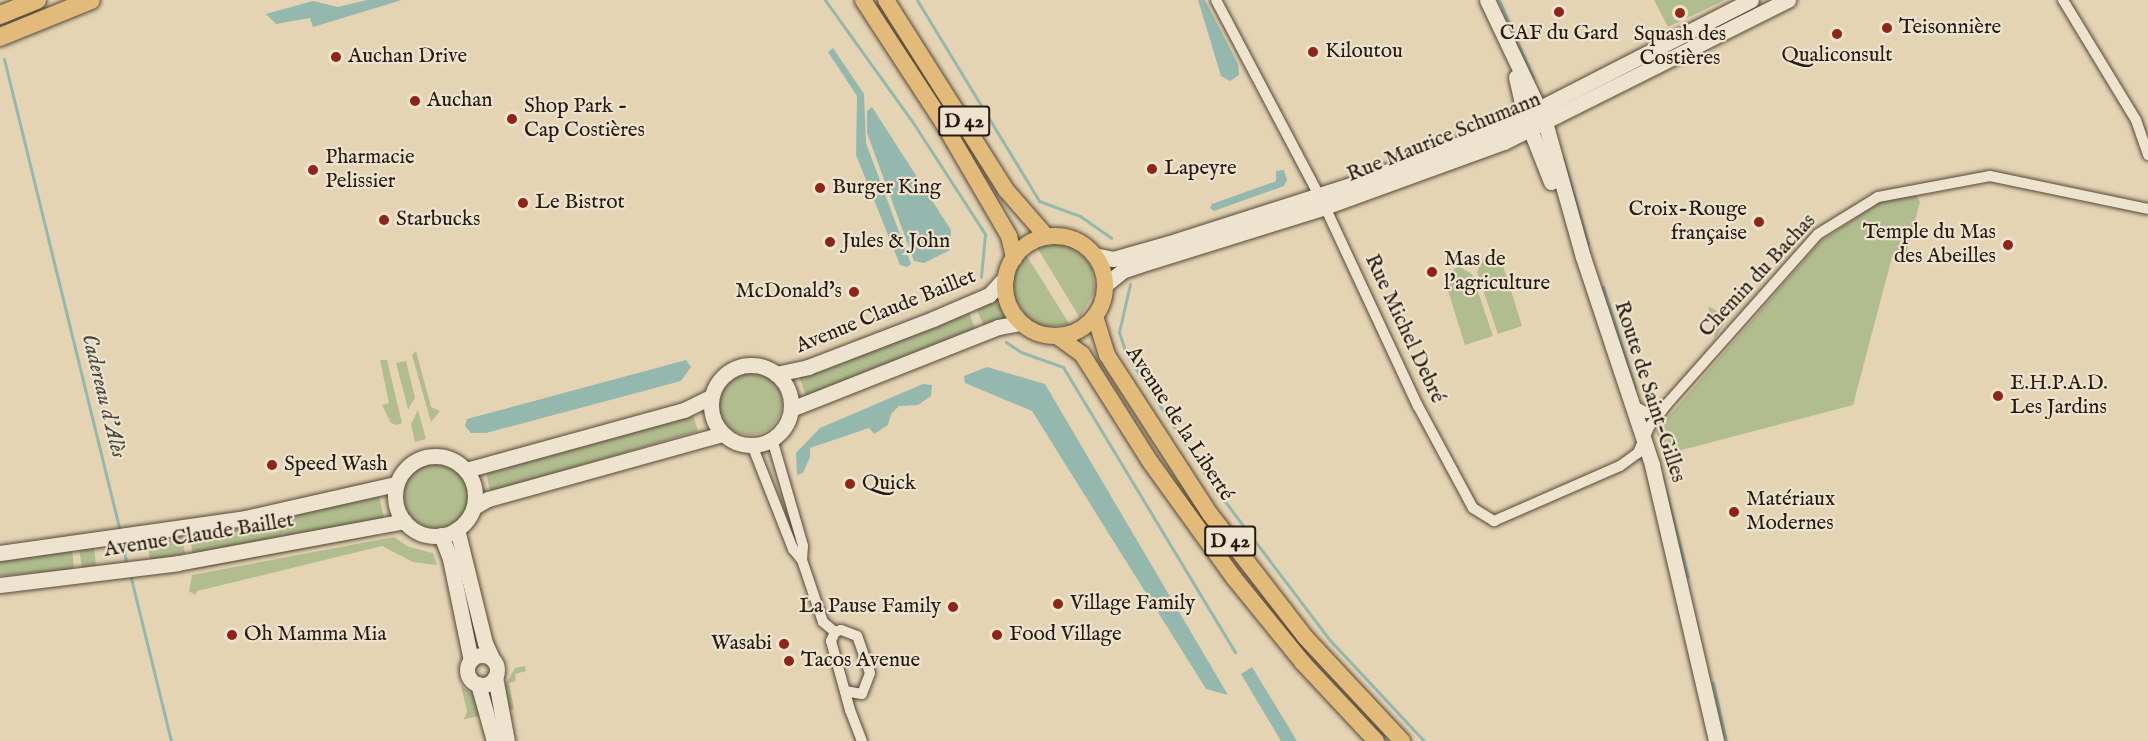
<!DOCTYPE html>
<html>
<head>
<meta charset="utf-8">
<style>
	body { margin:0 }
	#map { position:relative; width:2148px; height:741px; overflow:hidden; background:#e4d4b4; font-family:"IM FELL English",serif }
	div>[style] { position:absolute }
	.green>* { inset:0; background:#b1bd8f }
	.round { border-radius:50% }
	.water>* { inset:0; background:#95b8ae }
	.stream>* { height:3px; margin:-1.5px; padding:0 1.5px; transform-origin:1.5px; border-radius:1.5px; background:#95b8ae }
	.roads { filter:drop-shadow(0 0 2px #564838) drop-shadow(0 0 2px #564838) }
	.street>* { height:10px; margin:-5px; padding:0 5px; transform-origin:5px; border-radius:5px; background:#ede3ce }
	.secondary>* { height:15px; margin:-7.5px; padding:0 7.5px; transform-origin:7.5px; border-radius:7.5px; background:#ede3ce }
	.secondary>.ring { margin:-7.5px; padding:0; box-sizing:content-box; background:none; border:15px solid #ede3ce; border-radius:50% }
	.primary>* { height:16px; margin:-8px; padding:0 8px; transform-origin:8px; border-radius:8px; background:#e2ba7a }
	.primary>.ring { margin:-8px; padding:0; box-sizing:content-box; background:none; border:16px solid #e2ba7a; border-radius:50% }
	.highway>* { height:18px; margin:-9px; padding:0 9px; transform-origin:9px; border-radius:9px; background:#e2ba7a }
	.dots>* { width:16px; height:16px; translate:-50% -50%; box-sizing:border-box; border:3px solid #ede3ce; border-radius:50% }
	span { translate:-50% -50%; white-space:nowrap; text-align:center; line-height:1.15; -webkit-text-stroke:4.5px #ede3ce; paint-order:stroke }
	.shield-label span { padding:2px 4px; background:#ede3ce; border:2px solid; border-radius:4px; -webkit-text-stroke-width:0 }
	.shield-label { font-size:20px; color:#261a0e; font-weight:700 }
	.poi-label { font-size:21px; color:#261a0e }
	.left { translate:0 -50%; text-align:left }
	.right { translate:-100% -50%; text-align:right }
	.street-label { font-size:21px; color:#261a0e }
	.water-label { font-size:22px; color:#47493e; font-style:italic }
</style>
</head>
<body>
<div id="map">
	<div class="green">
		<i style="clip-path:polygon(1654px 0,1725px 0,1668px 27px)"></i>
		<i style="clip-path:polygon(1916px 195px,1920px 202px,1905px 258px,1892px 257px,1853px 405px,1663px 455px,1656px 431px,1821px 241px,1882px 201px)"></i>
		<i style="clip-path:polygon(1045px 243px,1068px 245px,1086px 259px,1092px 268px,1095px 291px,1080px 318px,1036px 246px)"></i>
		<i style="clip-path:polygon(1025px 253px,1070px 325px,1039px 327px,1022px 316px,1025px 314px,1015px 299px,1011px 300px,1011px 274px)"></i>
		<i style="clip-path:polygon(1499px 253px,1522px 326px,1498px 334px,1477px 272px,1484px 258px)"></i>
		<i style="clip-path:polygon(1458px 266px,1472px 274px,1493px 336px,1465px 345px,1444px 278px)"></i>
		<i style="clip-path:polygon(997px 293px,1008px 320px,984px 326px,975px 306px)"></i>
		<i style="clip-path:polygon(1708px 306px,1728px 317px,1715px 338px)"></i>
		<i style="clip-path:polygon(967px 309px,976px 330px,806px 396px,798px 374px)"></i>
		<i style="clip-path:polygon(416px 351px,431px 407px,440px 411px,431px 422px,412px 355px)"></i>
		<i style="clip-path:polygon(380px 360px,387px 360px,402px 423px,397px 425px,391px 423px,382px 405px,389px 403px)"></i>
		<i style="clip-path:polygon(406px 361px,415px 398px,408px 409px,396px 363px)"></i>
		<i class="round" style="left:718px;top:371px;width:64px;height:64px"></i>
		<i style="clip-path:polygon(418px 410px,426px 439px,415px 442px,411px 424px)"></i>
		<i style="clip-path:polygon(692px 412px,698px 431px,490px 492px,486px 471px)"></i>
		<i class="round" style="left:403px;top:462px;width:66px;height:66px"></i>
		<i style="clip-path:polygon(379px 496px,384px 518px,193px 555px,189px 533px)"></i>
		<i style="clip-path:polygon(389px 528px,391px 531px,374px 536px,193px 570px,197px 564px)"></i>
		<i style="clip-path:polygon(182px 535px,185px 554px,150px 560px,147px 540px)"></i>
		<i style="clip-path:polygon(394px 537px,409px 547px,433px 553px,437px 565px,413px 562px,382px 546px,197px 591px,195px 595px,189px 591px,192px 575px)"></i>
		<i style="clip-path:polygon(94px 547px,96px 565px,82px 568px,79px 548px)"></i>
		<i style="clip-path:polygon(72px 549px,74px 569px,0 576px,0 557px)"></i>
		<i style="clip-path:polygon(525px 666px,526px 671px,515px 674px,516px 681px,509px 683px,514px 709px,509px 710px,505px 685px,515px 668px)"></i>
		<i style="clip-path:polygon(461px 686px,475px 696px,480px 716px,464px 719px,467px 711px)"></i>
	</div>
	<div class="water">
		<i style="clip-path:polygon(367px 0,402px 0,313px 27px,310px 18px,276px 24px,266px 14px,313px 1px,338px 7px)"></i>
		<i style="clip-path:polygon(1198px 0,1205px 0,1238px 64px,1239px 75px,1230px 81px,1221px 76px)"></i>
		<i style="clip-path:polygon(833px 48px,864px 94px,866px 143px,911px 264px,907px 267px,900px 265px,856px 155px,857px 96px,828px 52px)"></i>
		<i style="clip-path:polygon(872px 107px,951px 230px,950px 250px,924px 263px,914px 261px,867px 133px,867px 111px)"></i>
		<i style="clip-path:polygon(1284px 170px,1287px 180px,1284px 186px,1214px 211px,1210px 208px,1212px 204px,1276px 181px,1276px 171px)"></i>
		<i style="clip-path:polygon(686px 360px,691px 367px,681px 381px,486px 433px,471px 433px,465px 426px,467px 419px)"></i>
		<i style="clip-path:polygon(987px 367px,1045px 384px,1228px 695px,1206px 689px,1032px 411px,965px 383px,964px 376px)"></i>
		<i style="clip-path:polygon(923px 384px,932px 385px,931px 396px,918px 405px,899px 406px,891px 414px,888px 425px,874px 434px,869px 428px,810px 448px,810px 457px,803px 473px,797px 475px,796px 453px,820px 428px)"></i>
		<i style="clip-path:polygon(1252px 667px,1297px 741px,1281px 741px,1241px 674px)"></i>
	</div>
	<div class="stream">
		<i style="left:825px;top:0;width:149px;rotate:54.3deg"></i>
		<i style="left:912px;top:121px;width:135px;rotate:57.1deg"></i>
		<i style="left:985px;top:234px;width:43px;rotate:95.3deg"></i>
		<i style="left:917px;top:0;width:235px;rotate:58.7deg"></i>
		<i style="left:1039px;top:201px;width:44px;rotate:20.1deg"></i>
		<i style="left:1080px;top:216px;width:38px;rotate:35deg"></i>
		<i style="left:1499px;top:0;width:85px;rotate:66.4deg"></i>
		<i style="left:4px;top:59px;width:487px;rotate:76.2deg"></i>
		<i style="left:1563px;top:158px;width:90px;rotate:73.8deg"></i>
		<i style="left:1130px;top:284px;width:49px;rotate:102.9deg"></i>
		<i style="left:1119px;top:332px;width:23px;rotate:72deg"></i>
		<i style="left:1126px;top:354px;width:159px;rotate:56.5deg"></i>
		<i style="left:1214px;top:487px;width:189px;rotate:52.9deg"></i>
		<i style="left:1328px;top:638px;width:141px;rotate:47deg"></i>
		<i style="left:1603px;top:287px;width:106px;rotate:72.4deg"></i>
		<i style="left:1006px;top:342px;width:18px;rotate:34deg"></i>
		<i style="left:1021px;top:352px;width:45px;rotate:19.7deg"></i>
		<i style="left:1063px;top:367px;width:333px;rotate:58.9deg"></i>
		<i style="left:1662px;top:476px;width:104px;rotate:75.6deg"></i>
		<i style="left:122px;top:542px;width:24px;rotate:78deg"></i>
		<i style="left:130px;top:574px;width:172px;rotate:76.2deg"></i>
		<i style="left:1713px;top:683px;width:59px;rotate:77.4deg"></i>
	</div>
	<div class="roads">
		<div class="street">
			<i style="left:1216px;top:0;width:234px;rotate:62.2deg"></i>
			<i style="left:1325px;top:207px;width:220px;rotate:65deg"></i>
			<i style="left:1418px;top:406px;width:116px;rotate:61.7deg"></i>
			<i style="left:1473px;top:508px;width:25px;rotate:32deg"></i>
			<i style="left:1494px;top:521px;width:137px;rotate:-23.6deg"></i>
			<i style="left:1620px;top:466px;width:22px;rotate:-36deg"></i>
			<i style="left:1638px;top:453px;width:28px;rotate:-67deg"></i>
			<i style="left:1649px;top:427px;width:29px;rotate:-52deg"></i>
			<i style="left:1667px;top:404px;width:227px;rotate:-48.4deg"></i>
			<i style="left:1818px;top:234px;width:70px;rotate:-31.7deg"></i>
			<i style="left:1878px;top:197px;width:114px;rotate:-10.6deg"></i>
			<i style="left:1990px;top:176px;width:161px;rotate:11.8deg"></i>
			<i style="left:2063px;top:0;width:140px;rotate:58.7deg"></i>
			<i style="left:2136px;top:120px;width:37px;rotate:71deg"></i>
			<i style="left:1632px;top:405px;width:17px;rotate:28deg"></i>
			<i style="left:1647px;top:413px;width:15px;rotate:-8deg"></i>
			<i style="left:772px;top:439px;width:111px;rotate:73.8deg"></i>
			<i style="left:803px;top:546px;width:14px;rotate:94deg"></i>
			<i style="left:752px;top:445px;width:112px;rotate:68.5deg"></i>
			<i style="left:793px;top:549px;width:14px;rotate:51deg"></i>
			<i style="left:802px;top:560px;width:65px;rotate:71.3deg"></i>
			<i style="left:823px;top:622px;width:16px;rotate:40deg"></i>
			<i style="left:845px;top:691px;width:17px;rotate:10deg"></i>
			<i style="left:862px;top:694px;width:22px;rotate:-69deg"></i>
			<i style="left:870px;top:673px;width:39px;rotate:-109deg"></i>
			<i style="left:857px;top:636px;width:17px;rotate:-159deg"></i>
			<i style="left:841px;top:630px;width:6px;rotate:162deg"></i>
			<i style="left:835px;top:632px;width:10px;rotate:114deg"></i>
			<i style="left:831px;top:641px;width:72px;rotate:74.6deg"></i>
			<i style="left:850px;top:710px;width:33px;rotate:69deg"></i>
		</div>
		<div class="secondary">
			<i style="left:1487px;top:0;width:135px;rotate:64.6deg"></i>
			<i style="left:1545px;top:122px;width:140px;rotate:74.3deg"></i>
			<i style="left:1583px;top:257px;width:219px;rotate:71.6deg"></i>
			<i style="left:1652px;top:465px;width:283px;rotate:76.9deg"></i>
			<i style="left:1516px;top:77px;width:40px;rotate:77deg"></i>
			<i style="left:1525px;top:116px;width:71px;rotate:68.5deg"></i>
			<i style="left:1094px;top:255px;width:19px;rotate:12deg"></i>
			<i style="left:1113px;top:259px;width:66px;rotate:-15.9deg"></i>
			<i style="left:1176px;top:241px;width:187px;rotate:-17.8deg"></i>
			<i style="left:1354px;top:184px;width:155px;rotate:-20.8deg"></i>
			<i style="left:1499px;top:129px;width:283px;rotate:-27.1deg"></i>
			<i style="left:1105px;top:285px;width:22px;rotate:-39deg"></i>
			<i style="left:1122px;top:271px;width:18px;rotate:-19deg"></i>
			<i style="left:1139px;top:265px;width:195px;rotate:-17.3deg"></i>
			<i style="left:1325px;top:207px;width:190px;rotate:-20deg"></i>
			<i style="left:1504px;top:142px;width:318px;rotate:-26.6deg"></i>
			<i class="ring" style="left:711px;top:365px;width:65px;height:65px"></i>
			<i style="left:776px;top:374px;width:33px;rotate:-12deg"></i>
			<i style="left:808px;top:367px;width:134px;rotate:-21deg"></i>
			<i style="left:933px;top:319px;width:61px;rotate:-23.2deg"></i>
			<i style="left:989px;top:295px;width:25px;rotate:-47deg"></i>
			<i style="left:791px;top:409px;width:223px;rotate:-21.6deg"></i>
			<i style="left:998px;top:327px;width:22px;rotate:-10deg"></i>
			<i class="ring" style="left:395px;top:456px;width:65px;height:65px"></i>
			<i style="left:466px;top:470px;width:226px;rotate:-15.4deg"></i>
			<i style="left:684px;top:410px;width:30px;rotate:-26deg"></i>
			<i style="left:474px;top:507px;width:16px;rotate:-30deg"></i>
			<i style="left:488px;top:499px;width:244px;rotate:-15.5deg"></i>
			<i style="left:457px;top:529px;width:117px;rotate:76.2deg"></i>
			<i style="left:485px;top:643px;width:17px;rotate:65deg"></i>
			<i style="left:441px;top:535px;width:26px;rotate:69deg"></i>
			<i style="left:450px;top:559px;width:103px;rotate:78.3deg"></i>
			<i style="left:0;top:553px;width:247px;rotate:-8.1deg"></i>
			<i style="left:245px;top:518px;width:155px;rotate:-12.7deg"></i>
			<i style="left:0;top:585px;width:179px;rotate:-7deg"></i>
			<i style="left:178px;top:563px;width:230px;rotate:-10.5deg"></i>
			<i class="ring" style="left:467px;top:655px;width:15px;height:15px"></i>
			<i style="left:495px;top:677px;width:65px;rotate:79.4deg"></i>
			<i style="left:478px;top:684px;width:59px;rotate:74.3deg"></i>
		</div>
		<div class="primary">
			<i style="left:863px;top:0;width:145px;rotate:56.9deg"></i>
			<i style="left:942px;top:121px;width:133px;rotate:59.8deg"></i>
			<i style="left:1009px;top:236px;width:23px;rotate:77deg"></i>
			<i style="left:886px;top:0;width:225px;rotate:57.7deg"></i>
			<i style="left:1006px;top:190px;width:62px;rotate:48.9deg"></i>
			<i class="ring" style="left:1005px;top:236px;width:84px;height:84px"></i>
			<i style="left:1095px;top:316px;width:41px;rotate:72.9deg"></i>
			<i style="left:1107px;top:355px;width:189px;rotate:57.1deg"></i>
			<i style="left:1210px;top:514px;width:157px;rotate:52.3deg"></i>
			<i style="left:1306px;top:638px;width:141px;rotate:47deg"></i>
			<i style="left:1057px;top:336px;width:31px;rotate:36deg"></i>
			<i style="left:1082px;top:354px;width:129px;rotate:57.7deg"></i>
			<i style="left:1151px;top:463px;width:142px;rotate:54.2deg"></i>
			<i style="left:1234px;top:578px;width:109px;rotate:50.9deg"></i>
			<i style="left:1303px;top:663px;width:107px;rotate:46.9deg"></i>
		</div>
		<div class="highway">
			<i style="left:0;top:15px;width:40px;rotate:-22deg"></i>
			<i style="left:0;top:37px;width:98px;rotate:-22.1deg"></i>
		</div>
	</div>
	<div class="dots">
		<i style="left:1559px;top:12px;background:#8f2418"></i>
		<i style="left:1680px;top:13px;background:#8f2418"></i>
		<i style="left:1887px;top:28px;background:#8f2418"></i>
		<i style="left:1837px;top:34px;background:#8f2418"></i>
		<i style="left:1313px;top:52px;background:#8f2418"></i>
		<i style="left:336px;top:57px;background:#8f2418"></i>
		<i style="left:415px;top:101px;background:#8f2418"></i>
		<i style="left:512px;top:119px;background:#8f2418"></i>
		<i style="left:1152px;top:169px;background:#8f2418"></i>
		<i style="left:313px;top:170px;background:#8f2418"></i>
		<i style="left:820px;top:188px;background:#8f2418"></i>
		<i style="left:523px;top:203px;background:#8f2418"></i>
		<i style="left:384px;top:220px;background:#8f2418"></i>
		<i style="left:1759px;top:222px;background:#8f2418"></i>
		<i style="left:830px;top:242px;background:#8f2418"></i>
		<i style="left:2008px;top:245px;background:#8f2418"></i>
		<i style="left:1432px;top:272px;background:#8f2418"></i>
		<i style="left:854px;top:292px;background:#8f2418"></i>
		<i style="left:1998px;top:396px;background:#8f2418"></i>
		<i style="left:272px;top:465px;background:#8f2418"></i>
		<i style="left:850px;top:484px;background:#8f2418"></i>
		<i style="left:1734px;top:512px;background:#8f2418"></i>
		<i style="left:1058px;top:604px;background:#8f2418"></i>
		<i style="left:953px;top:607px;background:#8f2418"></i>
		<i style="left:232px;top:635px;background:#8f2418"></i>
		<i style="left:997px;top:635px;background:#8f2418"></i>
		<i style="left:784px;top:644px;background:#8f2418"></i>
		<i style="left:789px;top:661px;background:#8f2418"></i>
	</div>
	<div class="shield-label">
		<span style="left:964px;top:121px">D 42</span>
		<span style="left:1230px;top:541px">D 42</span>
	</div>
	<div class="poi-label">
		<span class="left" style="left:1899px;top:28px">Teisonnière</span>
		<span style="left:1559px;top:34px">CAF du Gard</span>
		<span style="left:1680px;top:47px">Squash des<br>Costières</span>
		<span class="left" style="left:1325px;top:52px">Kiloutou</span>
		<span style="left:1837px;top:56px">Qualiconsult</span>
		<span class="left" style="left:348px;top:57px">Auchan Drive</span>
		<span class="left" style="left:427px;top:101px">Auchan</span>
		<span class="left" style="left:524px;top:119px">Shop Park -<br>Cap Costières</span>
		<span class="left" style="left:325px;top:170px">Pharmacie<br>Pelissier</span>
		<span class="left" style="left:1164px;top:169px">Lapeyre</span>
		<span class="left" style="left:832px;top:188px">Burger King</span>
		<span class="left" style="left:535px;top:203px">Le Bistrot</span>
		<span class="right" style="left:1747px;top:222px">Croix-Rouge<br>française</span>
		<span class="left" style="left:396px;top:220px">Starbucks</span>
		<span class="right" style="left:1996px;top:245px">Temple du Mas<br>des Abeilles</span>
		<span class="left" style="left:842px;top:242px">Jules &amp; John</span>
		<span class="left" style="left:1444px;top:272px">Mas de<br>l'agriculture</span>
		<span class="right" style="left:842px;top:292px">McDonald's</span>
		<span class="left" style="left:2010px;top:396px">E.H.P.A.D.<br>Les Jardins</span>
		<span class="left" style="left:284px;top:465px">Speed Wash</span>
		<span class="left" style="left:862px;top:484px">Quick</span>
		<span class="left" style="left:1746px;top:512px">Matériaux<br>Modernes</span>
		<span class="left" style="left:1070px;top:604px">Village Family</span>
		<span class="right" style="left:941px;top:607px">La Pause Family</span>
		<span class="left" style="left:244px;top:635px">Oh Mamma Mia</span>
		<span class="left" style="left:1009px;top:635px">Food Village</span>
		<span class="right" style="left:772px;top:644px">Wasabi</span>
		<span class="left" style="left:801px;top:661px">Tacos Avenue</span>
	</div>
	<div class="street-label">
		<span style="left:1444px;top:138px;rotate:-22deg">Rue Maurice Schumann</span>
		<span style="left:1758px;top:276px;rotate:-47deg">Chemin du Bachas</span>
		<span style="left:886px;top:312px;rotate:-22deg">Avenue Claude Baillet</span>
		<span style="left:1404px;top:329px;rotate:65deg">Rue Michel Debré</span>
		<span style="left:1649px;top:392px;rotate:72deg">Route de Saint-Gilles</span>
		<span style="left:1179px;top:424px;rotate:57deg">Avenue de la Liberté</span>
		<span style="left:199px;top:536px;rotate:-9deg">Avenue Claude Baillet</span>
	</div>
	<div class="water-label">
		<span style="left:103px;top:396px;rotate:76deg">Cadereau d'Alès</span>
	</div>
</div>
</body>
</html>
